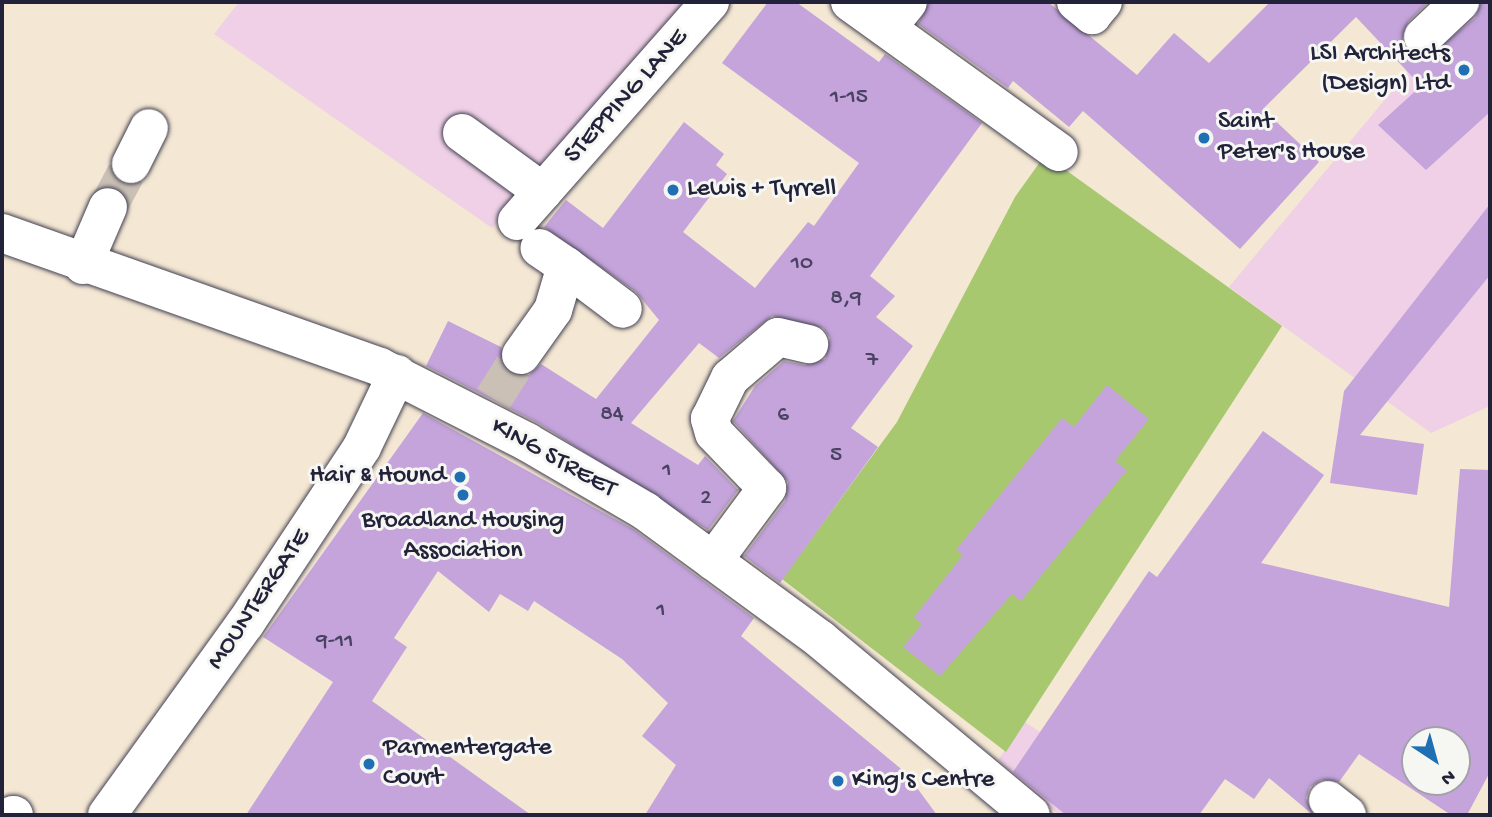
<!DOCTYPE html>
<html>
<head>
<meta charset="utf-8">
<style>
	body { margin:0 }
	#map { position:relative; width:1492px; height:817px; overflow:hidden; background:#f4e7d3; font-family:"Gochi Hand",sans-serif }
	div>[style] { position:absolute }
	.built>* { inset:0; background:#efd0e6 }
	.green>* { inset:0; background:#a8c870 }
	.building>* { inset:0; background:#c4a4db }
	.minor-tunnel>* { height:38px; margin-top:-19px; transform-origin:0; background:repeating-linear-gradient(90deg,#cac0b5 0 38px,transparent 0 57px) }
	.roads { filter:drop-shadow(0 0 2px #424052) drop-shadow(0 0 2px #424052) }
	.minor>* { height:38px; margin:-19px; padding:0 19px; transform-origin:19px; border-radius:19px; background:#fff }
	.dots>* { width:19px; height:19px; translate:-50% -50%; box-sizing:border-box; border:4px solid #f6f6f2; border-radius:50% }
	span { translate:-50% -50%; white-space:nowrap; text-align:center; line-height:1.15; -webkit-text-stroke:6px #f6f6f2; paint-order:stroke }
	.number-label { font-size:23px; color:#4a4263 }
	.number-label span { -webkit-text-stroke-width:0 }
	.poi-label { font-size:26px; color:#22223b }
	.right { translate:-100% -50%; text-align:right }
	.left { translate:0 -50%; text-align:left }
	.street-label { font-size:26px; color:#22223b }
	.frame { position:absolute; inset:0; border:4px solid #22223b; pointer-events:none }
	.north { position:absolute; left:1401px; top:726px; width:70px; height:70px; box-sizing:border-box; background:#f6f6f2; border:2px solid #a1a1a9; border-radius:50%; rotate:144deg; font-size:19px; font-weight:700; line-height:28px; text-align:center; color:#22223b }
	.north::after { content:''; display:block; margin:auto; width:24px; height:32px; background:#1f6fb2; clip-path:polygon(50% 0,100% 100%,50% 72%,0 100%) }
</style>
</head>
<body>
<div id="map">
	<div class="built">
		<i style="clip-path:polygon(239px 2px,683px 2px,492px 228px,214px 34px)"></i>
		<i style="clip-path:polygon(1466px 2px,1490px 2px,1490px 406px,1431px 433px,1229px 287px)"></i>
		<i style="clip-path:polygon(1025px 722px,1165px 815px,1059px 815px,998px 760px)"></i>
	</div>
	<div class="green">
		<i style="clip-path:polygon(1045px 155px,1282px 326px,1006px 752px,782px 579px,897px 422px,1015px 197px)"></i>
	</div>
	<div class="building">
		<i style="clip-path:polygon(768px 2px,796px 2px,879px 62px,885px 54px,982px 123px,870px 276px,895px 296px,876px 317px,913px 346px,851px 428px,878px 447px,780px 583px,744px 556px,785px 501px,788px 482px,733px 421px,755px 386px,784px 361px,805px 365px,825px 359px,830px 338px,823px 328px,772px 316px,719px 358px,699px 343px,631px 423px,698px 465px,705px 456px,738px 490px,708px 530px,538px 423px,426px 366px,448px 321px,501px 347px,509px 373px,529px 375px,541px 364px,596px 399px,659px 320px,636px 292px,544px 227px,566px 200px,603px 228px,684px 122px,724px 154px,716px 165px,727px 174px,683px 232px,755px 288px,808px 222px,814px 226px,859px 163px,722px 63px)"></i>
		<i style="clip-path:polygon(929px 2px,1048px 2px,1137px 75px,1174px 33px,1209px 63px,1270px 2px,1428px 2px,1408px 22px,1402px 41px,1408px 52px,1427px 58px,1475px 18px,1481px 2px,1490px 2px,1490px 112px,1426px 170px,1378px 125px,1421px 86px,1356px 17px,1263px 109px,1319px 162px,1240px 249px,1083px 111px,1069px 127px,1013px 81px,1008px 88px,918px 24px)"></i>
		<i style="clip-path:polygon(1490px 204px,1490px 275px,1360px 435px,1424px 444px,1417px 495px,1330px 483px,1344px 391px)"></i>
		<i style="clip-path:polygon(1107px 385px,1149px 419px,1115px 461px,1127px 470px,1021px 601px,1012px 594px,940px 676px,903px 647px,922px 624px,914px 617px,963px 555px,956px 550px,1058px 423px,1062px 418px,1074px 427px)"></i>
		<i style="clip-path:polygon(423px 413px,633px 529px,754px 618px,741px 636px,906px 773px,937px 815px,645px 815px,676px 765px,642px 736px,668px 703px,622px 659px,534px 601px,528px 611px,500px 594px,489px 612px,438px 571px,394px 638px,407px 647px,372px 701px,531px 815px,246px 815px,333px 682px,263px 637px)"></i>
		<i style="clip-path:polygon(evenodd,1263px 431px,1324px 475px,1261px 563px,1449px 607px,1460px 469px,1490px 470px,1490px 772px,1467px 815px,1451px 815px,1359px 754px,1339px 782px,1321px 780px,1310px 787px,1306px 798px,1313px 815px,1269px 778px,1254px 799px,1225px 779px,1199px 815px,1066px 815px,1013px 772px,1149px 571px,1157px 577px,1263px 431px,1415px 740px,1457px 740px,1457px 782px,1415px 782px,1415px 740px)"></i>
	</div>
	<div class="minor-tunnel">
		<i style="left:108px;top:207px;width:49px;rotate:-61.9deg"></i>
		<i style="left:493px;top:399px;width:52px;rotate:-57.5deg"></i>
	</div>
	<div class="roads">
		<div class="minor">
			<i style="left:850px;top:2px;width:257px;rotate:35.7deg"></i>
			<i style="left:1076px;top:2px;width:21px;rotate:39deg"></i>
			<i style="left:1092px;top:15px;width:17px;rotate:-50deg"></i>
			<i style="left:887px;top:28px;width:33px;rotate:-51deg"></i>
			<i style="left:1423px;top:37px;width:51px;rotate:-43.4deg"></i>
			<i style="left:462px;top:133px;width:100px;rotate:36.1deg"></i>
			<i style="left:131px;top:164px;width:40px;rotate:-63.4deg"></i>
			<i style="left:517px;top:221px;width:292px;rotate:-48.6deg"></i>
			<i style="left:2px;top:233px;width:401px;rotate:19.5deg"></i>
			<i style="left:380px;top:367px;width:165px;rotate:27deg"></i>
			<i style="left:527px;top:442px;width:137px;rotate:30.3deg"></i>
			<i style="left:645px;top:511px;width:218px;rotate:36.2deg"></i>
			<i style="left:821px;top:640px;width:273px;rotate:39.8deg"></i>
			<i style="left:83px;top:265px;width:63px;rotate:-66.7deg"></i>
			<i style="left:566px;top:266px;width:71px;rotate:37deg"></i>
			<i style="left:521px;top:355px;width:55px;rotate:-54.6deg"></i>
			<i style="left:553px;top:310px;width:46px;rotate:-73.5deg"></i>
			<i style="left:566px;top:266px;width:32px;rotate:-146deg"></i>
			<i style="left:713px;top:561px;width:91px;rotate:-53.5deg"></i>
			<i style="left:767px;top:488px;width:76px;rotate:-133.9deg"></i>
			<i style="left:714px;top:433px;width:15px;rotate:-106deg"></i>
			<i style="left:710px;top:419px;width:46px;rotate:-64deg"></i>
			<i style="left:730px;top:378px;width:63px;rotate:-40.5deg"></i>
			<i style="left:778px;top:337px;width:32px;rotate:13deg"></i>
			<i style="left:1328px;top:800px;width:24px;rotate:38deg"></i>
			<i style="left:13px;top:815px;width:1px"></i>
			<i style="left:107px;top:815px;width:236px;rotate:-54.2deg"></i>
			<i style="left:245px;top:624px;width:212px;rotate:-56.5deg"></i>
			<i style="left:362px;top:447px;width:81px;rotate:-64.4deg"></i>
		</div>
	</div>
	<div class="dots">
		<i style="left:1464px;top:70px;background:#1f6fb2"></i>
		<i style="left:1204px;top:138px;background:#1f6fb2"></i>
		<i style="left:673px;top:190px;background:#1f6fb2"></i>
		<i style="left:460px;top:477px;background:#1f6fb2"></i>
		<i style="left:463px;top:495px;background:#1f6fb2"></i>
		<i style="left:369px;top:764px;background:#1f6fb2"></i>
		<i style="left:838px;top:781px;background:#1f6fb2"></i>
	</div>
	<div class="number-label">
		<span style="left:849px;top:98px">1-15</span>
		<span style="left:802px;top:264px">10</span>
		<span style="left:846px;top:299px">8,9</span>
		<span style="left:872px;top:361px">7</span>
		<span style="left:612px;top:415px">84</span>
		<span style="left:783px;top:416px">6</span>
		<span style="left:836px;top:456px">5</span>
		<span style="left:667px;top:471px">1</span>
		<span style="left:706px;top:499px">2</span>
		<span style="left:661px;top:611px">1</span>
		<span style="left:335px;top:642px">9-11</span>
	</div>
	<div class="poi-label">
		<span class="right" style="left:1450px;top:70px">LSI Architects<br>(Design) Ltd</span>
		<span class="left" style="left:1218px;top:138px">Saint<br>Peter's House</span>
		<span class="left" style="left:687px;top:190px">Lewis + Tyrrell</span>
		<span class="right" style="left:446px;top:477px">Hair &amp; Hound</span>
		<span style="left:463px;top:537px">Broadland Housing<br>Association</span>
		<span class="left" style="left:383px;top:764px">Parmentergate<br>Court</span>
		<span class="left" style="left:852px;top:781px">King's Centre</span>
	</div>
	<div class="street-label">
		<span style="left:627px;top:97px;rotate:-48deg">STEPPING LANE</span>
		<span style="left:553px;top:459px;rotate:29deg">KING STREET</span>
		<span style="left:260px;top:600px;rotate:-56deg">MOUNTERGATE</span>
	</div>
	<div class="frame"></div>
	<div class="north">N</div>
</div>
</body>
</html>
